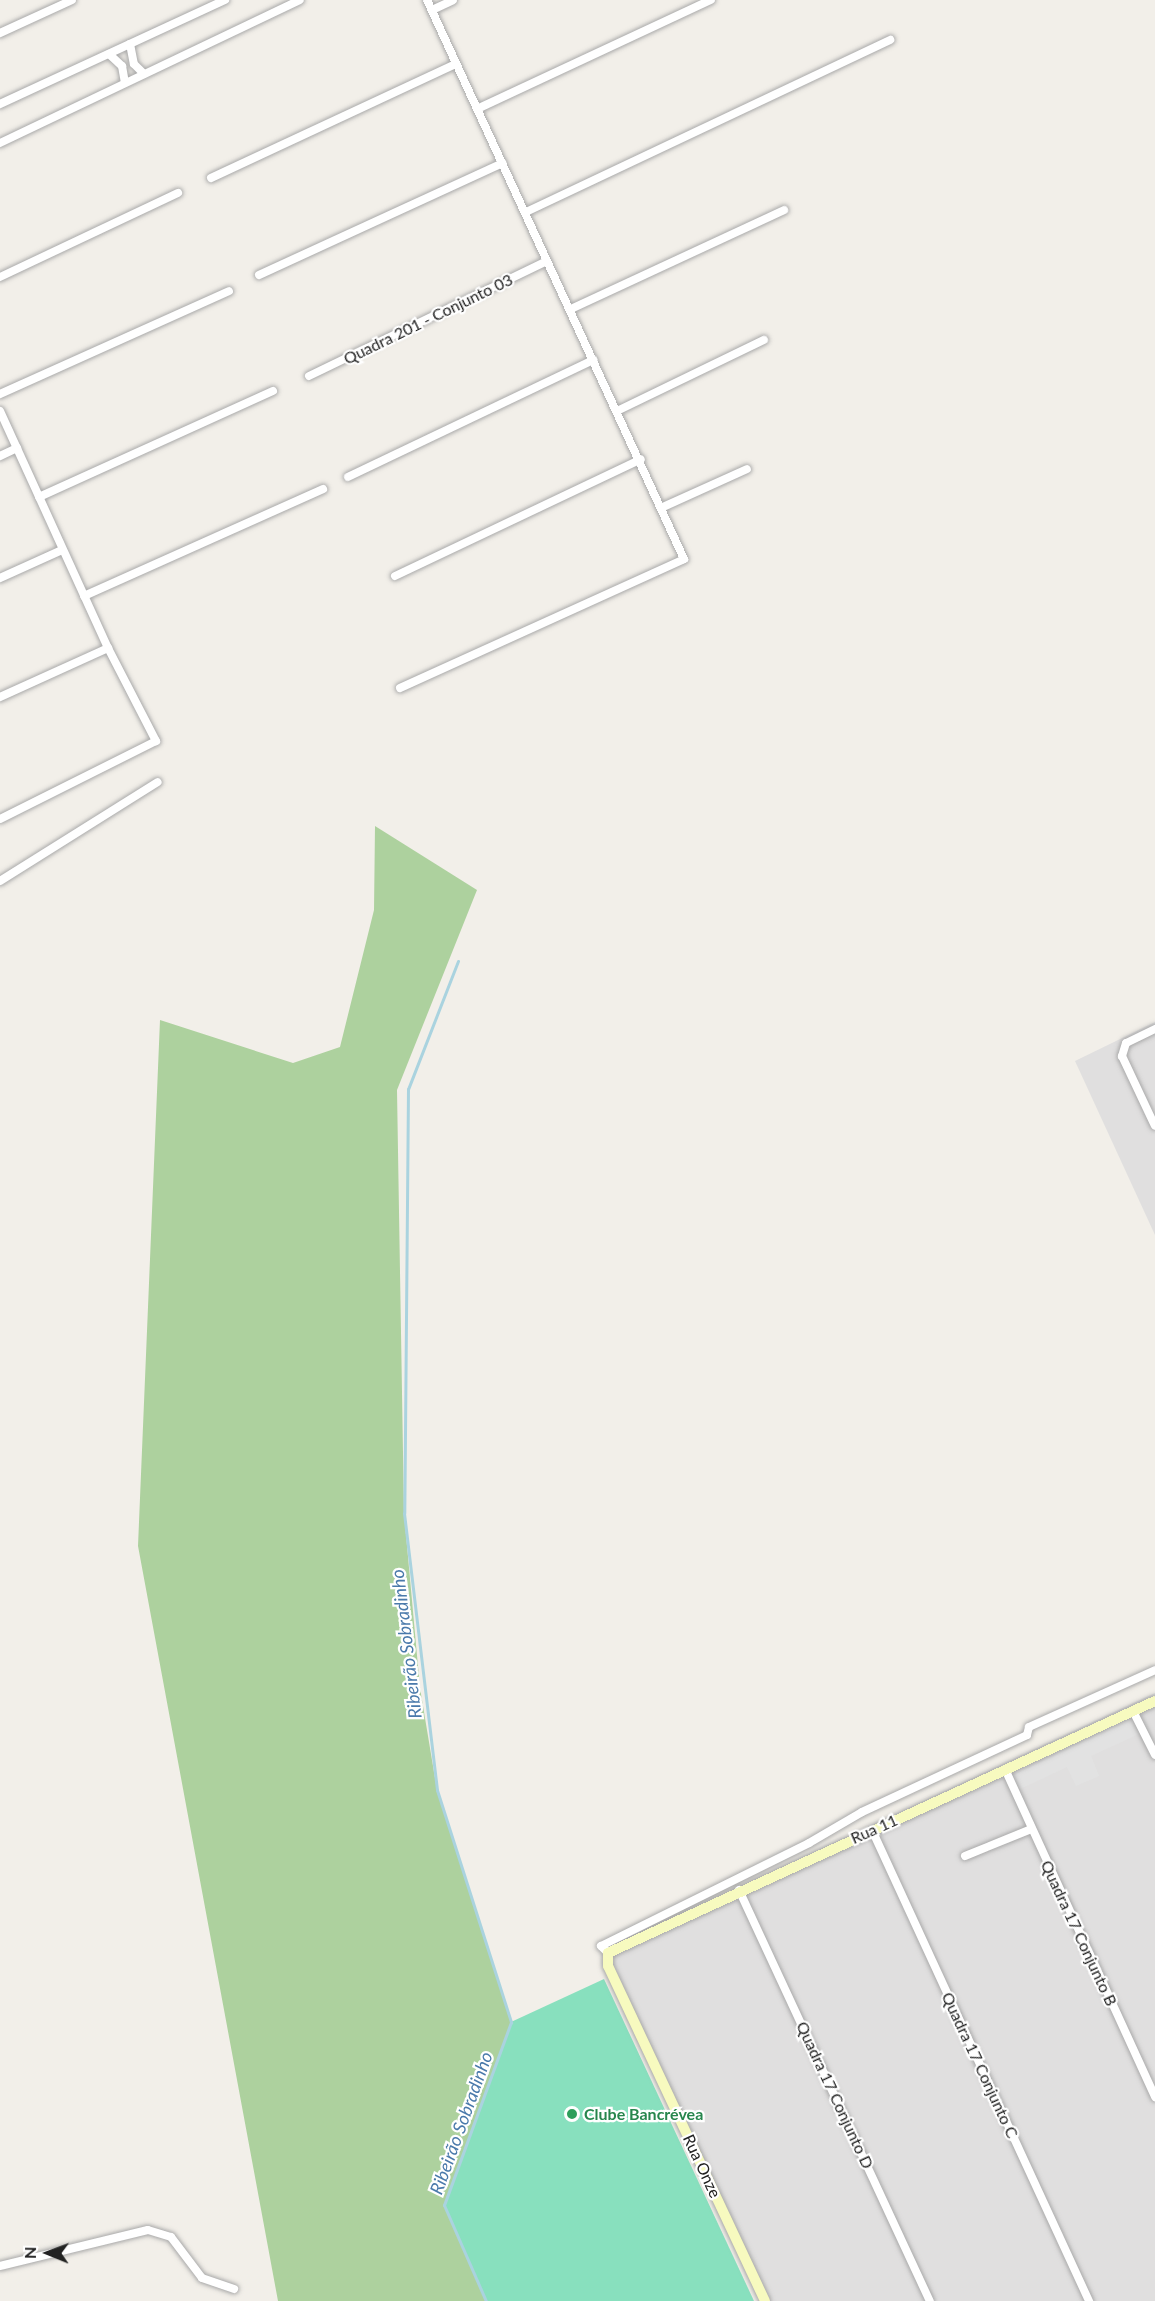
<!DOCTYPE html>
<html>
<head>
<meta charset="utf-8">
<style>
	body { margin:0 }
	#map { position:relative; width:1155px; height:2301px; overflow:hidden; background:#f2efe9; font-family:Lato,sans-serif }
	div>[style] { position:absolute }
	.residential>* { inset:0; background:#e0dfdf }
	.forest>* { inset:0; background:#add19e }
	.pitch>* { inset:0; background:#88e0be }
	.parking>* { inset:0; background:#e2e2e2 }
	.stream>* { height:3px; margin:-1.5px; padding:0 1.5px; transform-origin:1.5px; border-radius:1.5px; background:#aad3df }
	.roads { filter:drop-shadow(0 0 2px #a9a9a9) drop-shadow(0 0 2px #a9a9a9) }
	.street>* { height:8px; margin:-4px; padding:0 4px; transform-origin:4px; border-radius:4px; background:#fff }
	.secondary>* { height:10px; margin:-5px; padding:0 5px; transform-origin:5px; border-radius:5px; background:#f7fabf }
	.dots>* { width:16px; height:16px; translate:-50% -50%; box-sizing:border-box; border:3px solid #fff; border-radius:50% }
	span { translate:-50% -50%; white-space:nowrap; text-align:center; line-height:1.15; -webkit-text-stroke:4.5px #fff; paint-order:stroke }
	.street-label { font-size:16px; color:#222 }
	.leisure-label { font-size:16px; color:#27864d; font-weight:700 }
	.left { translate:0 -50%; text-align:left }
	.water-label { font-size:18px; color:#4a7aab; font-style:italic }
	.north { position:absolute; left:18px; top:2223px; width:60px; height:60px; -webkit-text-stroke:4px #fff; paint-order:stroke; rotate:271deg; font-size:16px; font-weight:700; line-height:24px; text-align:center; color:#222 }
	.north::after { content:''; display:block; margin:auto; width:21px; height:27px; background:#222; clip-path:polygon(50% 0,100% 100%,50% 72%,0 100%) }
</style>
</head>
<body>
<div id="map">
	<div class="residential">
		<i style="clip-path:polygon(1155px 1022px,1155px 1235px,1075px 1061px)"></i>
		<i style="clip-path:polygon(1155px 1693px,1155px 2301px,765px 2301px,608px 1966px,616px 1944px)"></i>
	</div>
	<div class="forest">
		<i style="clip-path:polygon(375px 826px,477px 890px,397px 1090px,404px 1513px,420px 1688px,437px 1790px,511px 2022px,444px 2205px,486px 2301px,278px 2301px,138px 1546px,160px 1020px,293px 1063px,340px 1047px,374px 910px)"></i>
	</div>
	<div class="pitch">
		<i style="clip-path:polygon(604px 1979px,754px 2301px,486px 2301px,444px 2205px,511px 2022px)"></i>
	</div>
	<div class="parking">
		<i style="clip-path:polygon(1131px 1718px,1139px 1734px,1091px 1756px,1099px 1776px,1076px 1786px,1067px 1767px,1018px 1790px,1012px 1776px)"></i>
	</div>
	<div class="stream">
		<i style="left:458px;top:961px;width:137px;rotate:111.3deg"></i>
		<i style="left:408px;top:1089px;width:424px;rotate:90.5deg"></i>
		<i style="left:404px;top:1513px;width:279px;rotate:83.2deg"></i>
		<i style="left:437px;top:1790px;width:244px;rotate:72.3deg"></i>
		<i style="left:511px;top:2022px;width:195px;rotate:110.1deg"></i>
		<i style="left:444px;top:2205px;width:105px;rotate:66.4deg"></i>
	</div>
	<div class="roads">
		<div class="street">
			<i style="left:432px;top:10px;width:23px;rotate:-25deg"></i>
			<i style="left:0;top:33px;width:79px;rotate:-24.6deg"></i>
			<i style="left:130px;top:44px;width:20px;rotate:79deg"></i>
			<i style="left:134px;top:64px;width:14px;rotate:45deg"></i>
			<i style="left:109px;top:54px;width:18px;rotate:43deg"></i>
			<i style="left:122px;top:66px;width:17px;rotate:80deg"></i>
			<i style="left:0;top:104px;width:248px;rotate:-24.8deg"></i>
			<i style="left:477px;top:109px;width:258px;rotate:-25deg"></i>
			<i style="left:0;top:143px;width:332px;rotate:-25.5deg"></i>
			<i style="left:211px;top:178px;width:269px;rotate:-25deg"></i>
			<i style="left:526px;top:212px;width:403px;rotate:-25.3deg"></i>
			<i style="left:259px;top:275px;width:268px;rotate:-24.7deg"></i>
			<i style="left:0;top:277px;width:197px;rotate:-25.3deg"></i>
			<i style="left:571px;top:309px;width:235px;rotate:-24.9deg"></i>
			<i style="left:309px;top:376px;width:264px;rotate:-25.8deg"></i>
			<i style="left:0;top:394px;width:251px;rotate:-24.2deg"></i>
			<i style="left:619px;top:410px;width:161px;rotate:-25.8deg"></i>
			<i style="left:0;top:411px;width:260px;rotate:65.5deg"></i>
			<i style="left:108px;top:648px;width:105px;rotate:62.7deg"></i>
			<i style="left:156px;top:741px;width:174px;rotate:153.4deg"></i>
			<i style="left:0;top:456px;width:19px;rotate:-25deg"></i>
			<i style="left:348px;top:477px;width:272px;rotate:-25.5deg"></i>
			<i style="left:39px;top:497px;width:257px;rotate:-24.4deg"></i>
			<i style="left:663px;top:507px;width:92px;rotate:-24.3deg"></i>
			<i style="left:395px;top:576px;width:272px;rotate:-25.4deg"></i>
			<i style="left:0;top:578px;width:68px;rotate:-24.3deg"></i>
			<i style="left:84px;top:596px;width:262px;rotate:-24.1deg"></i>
			<i style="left:400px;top:688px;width:312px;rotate:-24.4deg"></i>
			<i style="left:684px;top:559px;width:615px;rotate:-114.69deg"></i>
			<i style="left:0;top:697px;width:119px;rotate:-24.4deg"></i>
			<i style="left:0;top:881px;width:186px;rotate:-32.1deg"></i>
			<i style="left:1155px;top:1029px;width:32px;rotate:154deg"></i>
			<i style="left:1126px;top:1043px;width:14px;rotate:107deg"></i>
			<i style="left:1122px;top:1056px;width:77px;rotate:64.8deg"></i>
			<i style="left:1133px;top:1711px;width:49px;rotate:63.4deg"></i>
			<i style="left:1005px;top:1769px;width:361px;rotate:65.4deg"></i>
			<i style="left:872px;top:1830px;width:519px;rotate:65.26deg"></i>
			<i style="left:965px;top:1856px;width:71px;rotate:-22.2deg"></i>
			<i style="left:739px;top:1890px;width:453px;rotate:65.1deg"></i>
			<i style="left:608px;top:1953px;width:10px;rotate:-135deg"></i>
			<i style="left:601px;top:1946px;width:232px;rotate:-26.3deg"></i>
			<i style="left:809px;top:1843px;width:61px;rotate:-30.3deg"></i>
			<i style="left:862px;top:1812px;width:182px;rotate:-25deg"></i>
			<i style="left:1027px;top:1735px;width:8px;rotate:-76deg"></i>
			<i style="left:1029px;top:1727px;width:138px;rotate:-24.3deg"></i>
			<i style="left:0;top:2266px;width:152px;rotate:-13.7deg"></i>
			<i style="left:148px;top:2230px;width:24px;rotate:17deg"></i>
			<i style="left:171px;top:2237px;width:51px;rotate:52.9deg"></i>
			<i style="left:202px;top:2278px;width:34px;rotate:19deg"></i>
		</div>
		<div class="secondary">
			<i style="left:765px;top:2301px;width:370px;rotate:-115.1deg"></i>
			<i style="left:608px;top:1966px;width:13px;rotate:-90deg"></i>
			<i style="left:608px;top:1953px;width:602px;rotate:-24.74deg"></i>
		</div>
	</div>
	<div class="dots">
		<i style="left:572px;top:2114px;background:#2e9e5b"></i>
	</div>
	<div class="street-label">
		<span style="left:428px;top:319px;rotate:-26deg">Quadra 201 - Conjunto 03</span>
		<span style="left:874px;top:1829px;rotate:-24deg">Rua 11</span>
		<span style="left:1079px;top:1933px;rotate:65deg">Quadra 17 Conjunto B</span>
		<span style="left:980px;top:2065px;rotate:65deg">Quadra 17 Conjunto C</span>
		<span style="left:835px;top:2095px;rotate:65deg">Quadra 17 Conjunto D</span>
		<span style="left:702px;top:2166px;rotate:65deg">Rua Onze</span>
	</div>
	<div class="leisure-label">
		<span class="left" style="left:584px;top:2114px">Clube Bancrévea</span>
	</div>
	<div class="water-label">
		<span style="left:406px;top:1644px;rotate:-97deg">Ribeirão Sobradinho</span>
		<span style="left:461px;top:2123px;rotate:-70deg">Ribeirão Sobradinho</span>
	</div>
	<div class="north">N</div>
</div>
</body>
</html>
